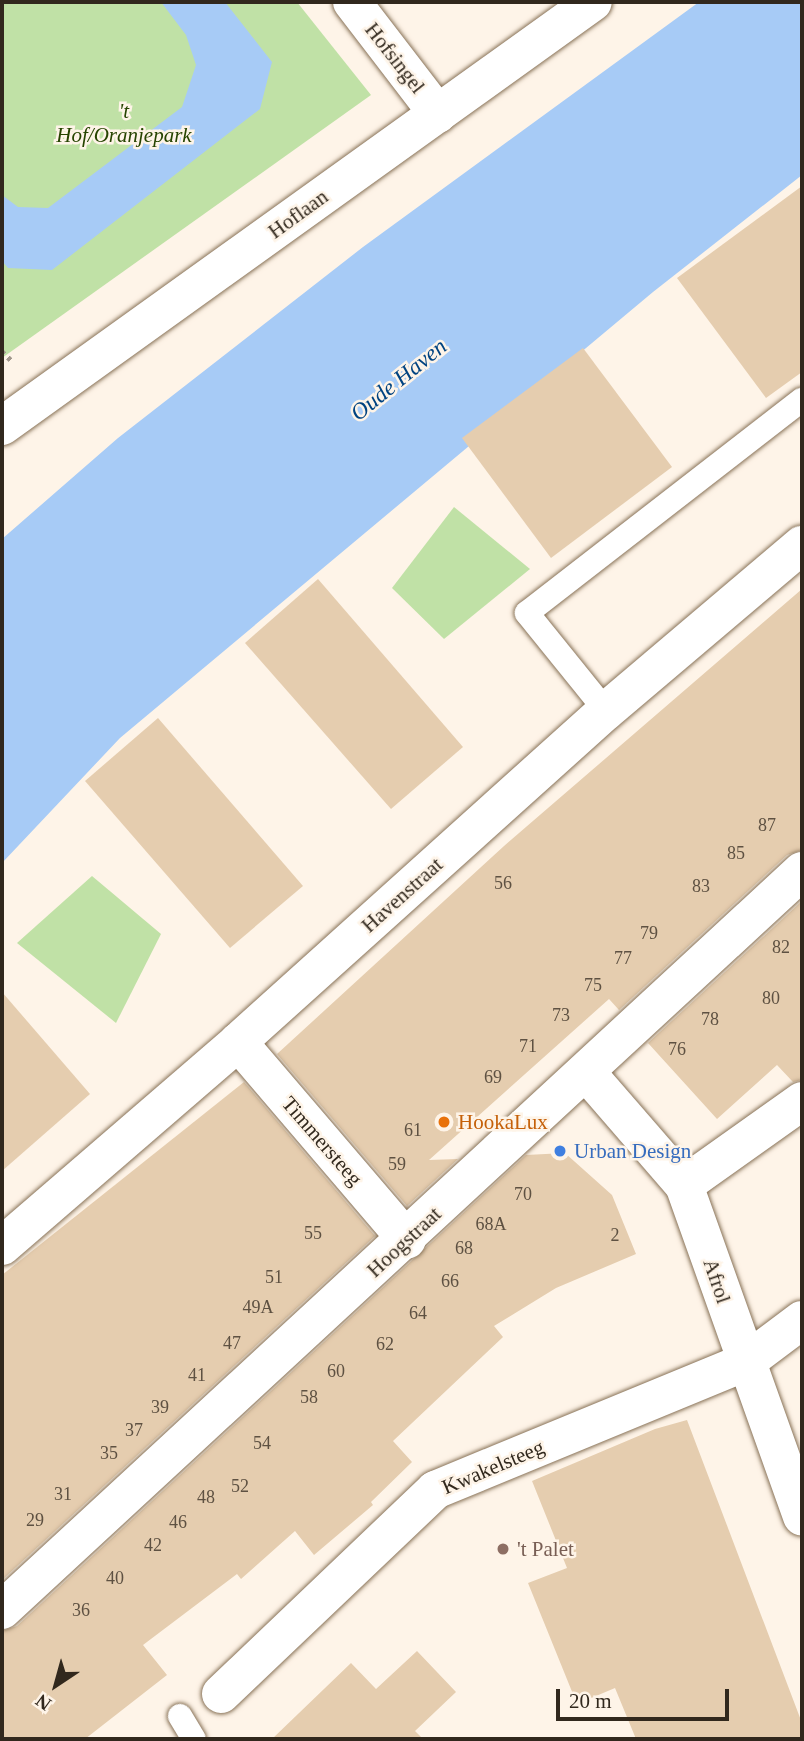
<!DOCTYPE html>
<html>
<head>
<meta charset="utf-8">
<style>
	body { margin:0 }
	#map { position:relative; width:804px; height:1741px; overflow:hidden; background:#fef4e8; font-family:Georgia,serif }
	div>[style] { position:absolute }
	.green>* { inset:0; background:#c0e1a6 }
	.water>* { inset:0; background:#a7cbf6 }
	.building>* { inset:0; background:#e5cdaf }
	.path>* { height:4.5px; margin-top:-2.25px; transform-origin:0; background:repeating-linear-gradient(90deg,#a1978c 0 3.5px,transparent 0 8.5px) }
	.roads { filter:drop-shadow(0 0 2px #887257) drop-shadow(0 0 2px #887257) }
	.lane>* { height:24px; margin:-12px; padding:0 12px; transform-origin:12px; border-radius:12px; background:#fff }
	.street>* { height:38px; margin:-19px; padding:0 19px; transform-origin:19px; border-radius:19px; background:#fff }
	.dots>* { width:19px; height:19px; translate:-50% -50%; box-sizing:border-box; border:4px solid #fef4e8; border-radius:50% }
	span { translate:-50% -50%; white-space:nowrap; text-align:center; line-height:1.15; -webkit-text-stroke:5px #fef4e8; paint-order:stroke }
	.number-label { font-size:18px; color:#5e5142 }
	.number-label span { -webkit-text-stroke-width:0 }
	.street-label { font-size:21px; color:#31281d }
	.park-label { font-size:21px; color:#264400; font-style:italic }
	.food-label { font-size:21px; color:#c56008 }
	.left { translate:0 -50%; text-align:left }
	.shop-label { font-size:21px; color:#366cbe }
	.education-label { font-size:21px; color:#785e54 }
	.water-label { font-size:23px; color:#004381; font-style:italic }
	.frame { position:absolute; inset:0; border:4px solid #31281d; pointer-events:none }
	.north { position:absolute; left:21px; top:1650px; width:70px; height:70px; -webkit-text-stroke:5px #fef4e8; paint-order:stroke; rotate:216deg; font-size:19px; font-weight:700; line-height:28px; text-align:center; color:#31281d }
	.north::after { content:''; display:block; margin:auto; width:24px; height:32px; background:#31281d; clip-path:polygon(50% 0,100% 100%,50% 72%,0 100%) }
	.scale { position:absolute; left:556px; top:1689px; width:173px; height:32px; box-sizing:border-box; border:4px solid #31281d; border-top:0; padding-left:9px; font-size:21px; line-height:24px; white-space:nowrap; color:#31281d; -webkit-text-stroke:5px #fef4e8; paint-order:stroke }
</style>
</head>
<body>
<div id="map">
	<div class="green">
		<i style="clip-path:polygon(2px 2px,297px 2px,371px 95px,2px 358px)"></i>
		<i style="clip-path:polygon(454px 507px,530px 569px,444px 639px,392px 588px)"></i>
		<i style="clip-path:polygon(92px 876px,161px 934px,116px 1023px,17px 943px)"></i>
	</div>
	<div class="water">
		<i style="clip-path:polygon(161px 2px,225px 2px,272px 62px,260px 109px,52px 270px,8px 268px,2px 261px,2px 195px,18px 207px,48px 208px,182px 107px,196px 65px,186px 35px)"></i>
		<i style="clip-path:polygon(699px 2px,802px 2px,802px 175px,653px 292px,120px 738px,2px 863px,2px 539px,118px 438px,363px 247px)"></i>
	</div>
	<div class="building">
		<i style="clip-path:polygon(802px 186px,802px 372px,766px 398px,677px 278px)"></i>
		<i style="clip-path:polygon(583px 348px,672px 467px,551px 558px,462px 438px)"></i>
		<i style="clip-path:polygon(318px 579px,463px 747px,391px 809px,245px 643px)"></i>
		<i style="clip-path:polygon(802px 589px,802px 850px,787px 855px,619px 1010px,609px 999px,429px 1160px,458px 1159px,407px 1206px,277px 1054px,504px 846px)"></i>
		<i style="clip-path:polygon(158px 718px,303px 886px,230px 948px,85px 781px)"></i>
		<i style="clip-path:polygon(802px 901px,802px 1080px,793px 1082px,777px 1065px,717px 1119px,648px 1043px)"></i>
		<i style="clip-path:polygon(2px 992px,90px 1094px,2px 1171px)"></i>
		<i style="clip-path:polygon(244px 1082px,375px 1236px,2px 1580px,2px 1275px)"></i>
		<i style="clip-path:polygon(565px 1153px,612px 1195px,636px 1254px,556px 1288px,494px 1326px,503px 1337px,393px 1441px,412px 1462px,371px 1502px,373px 1505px,314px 1555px,295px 1531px,241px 1579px,237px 1574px,143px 1645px,167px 1675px,85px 1739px,2px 1739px,2px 1631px,17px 1626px,526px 1155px)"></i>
		<i style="clip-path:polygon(687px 1420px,802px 1723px,802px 1739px,636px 1739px,615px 1688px,577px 1704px,528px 1583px,567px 1568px,532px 1481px,655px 1429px)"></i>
		<i style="clip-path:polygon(417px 1651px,456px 1692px,415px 1731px,423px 1739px,272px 1739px,351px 1663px,376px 1689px)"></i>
	</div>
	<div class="path">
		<i style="left:2px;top:351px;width:13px;rotate:45deg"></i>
	</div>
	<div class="roads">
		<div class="lane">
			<i style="left:606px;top:711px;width:126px;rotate:-128.9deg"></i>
			<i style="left:527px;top:613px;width:348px;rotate:-37.8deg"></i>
			<i style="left:180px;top:1716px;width:27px;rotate:59deg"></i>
		</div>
		<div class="street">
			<i style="left:352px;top:2px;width:141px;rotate:52.5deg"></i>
			<i style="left:2px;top:426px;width:727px;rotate:-35.66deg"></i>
			<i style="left:238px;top:1042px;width:260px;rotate:49.5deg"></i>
			<i style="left:586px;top:1072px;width:150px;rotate:49.1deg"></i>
			<i style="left:684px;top:1185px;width:352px;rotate:70.4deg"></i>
			<i style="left:684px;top:1185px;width:145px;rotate:-35.4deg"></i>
			<i style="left:2px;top:1246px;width:312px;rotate:-40.8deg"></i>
			<i style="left:238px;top:1042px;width:495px;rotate:-42deg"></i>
			<i style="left:606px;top:711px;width:257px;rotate:-40.3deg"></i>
			<i style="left:2px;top:1610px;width:1089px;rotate:-42.73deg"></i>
			<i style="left:221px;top:1694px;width:296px;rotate:-43.6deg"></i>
			<i style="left:435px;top:1490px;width:336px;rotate:-22.4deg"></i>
			<i style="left:746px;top:1362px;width:70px;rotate:-36.9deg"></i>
		</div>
	</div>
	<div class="dots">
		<i style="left:444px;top:1122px;background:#e8710a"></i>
		<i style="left:560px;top:1151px;background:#3f7fe0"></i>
		<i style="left:503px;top:1549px;background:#8d6e63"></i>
	</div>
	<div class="number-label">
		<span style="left:767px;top:825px">87</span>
		<span style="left:736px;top:853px">85</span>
		<span style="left:503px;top:883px">56</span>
		<span style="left:701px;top:886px">83</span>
		<span style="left:649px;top:933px">79</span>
		<span style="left:781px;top:947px">82</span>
		<span style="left:623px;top:958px">77</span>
		<span style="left:593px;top:985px">75</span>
		<span style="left:771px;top:998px">80</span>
		<span style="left:561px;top:1015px">73</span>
		<span style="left:710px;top:1019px">78</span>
		<span style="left:528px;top:1046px">71</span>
		<span style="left:677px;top:1049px">76</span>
		<span style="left:493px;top:1077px">69</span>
		<span style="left:413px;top:1130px">61</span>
		<span style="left:397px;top:1164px">59</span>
		<span style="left:523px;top:1194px">70</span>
		<span style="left:491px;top:1224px">68A</span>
		<span style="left:313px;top:1233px">55</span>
		<span style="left:615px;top:1235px">2</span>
		<span style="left:464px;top:1248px">68</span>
		<span style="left:274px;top:1277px">51</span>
		<span style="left:450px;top:1281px">66</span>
		<span style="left:258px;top:1307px">49A</span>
		<span style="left:418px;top:1313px">64</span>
		<span style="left:232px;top:1343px">47</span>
		<span style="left:385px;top:1344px">62</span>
		<span style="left:336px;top:1371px">60</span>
		<span style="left:197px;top:1375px">41</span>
		<span style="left:309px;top:1397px">58</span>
		<span style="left:160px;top:1407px">39</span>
		<span style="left:134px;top:1430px">37</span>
		<span style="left:262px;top:1443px">54</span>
		<span style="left:109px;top:1453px">35</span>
		<span style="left:240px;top:1486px">52</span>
		<span style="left:63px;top:1494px">31</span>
		<span style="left:206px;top:1497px">48</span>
		<span style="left:35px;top:1520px">29</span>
		<span style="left:178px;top:1522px">46</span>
		<span style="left:153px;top:1545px">42</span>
		<span style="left:115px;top:1578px">40</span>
		<span style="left:81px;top:1610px">36</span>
	</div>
	<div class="street-label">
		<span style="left:395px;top:58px;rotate:52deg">Hofsingel</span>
		<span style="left:298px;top:214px;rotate:-36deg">Hoflaan</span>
		<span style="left:402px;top:895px;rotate:-42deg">Havenstraat</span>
		<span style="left:322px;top:1141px;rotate:49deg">Timmersteeg</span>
		<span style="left:404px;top:1242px;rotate:-43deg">Hoogstraat</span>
		<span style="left:717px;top:1281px;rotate:71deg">Afrol</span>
		<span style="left:493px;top:1467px;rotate:-23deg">Kwakelsteeg</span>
	</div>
	<div class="park-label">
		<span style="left:124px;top:123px">'t<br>Hof/Oranjepark</span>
	</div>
	<div class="food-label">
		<span class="left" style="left:458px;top:1122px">HookaLux</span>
	</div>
	<div class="shop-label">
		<span class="left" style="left:574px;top:1151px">Urban Design</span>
	</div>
	<div class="education-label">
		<span class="left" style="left:517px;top:1549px">'t Palet</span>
	</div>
	<div class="water-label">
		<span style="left:399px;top:380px;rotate:-39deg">Oude Haven</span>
	</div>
	<div class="frame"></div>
	<div class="north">N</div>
	<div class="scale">20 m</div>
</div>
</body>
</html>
